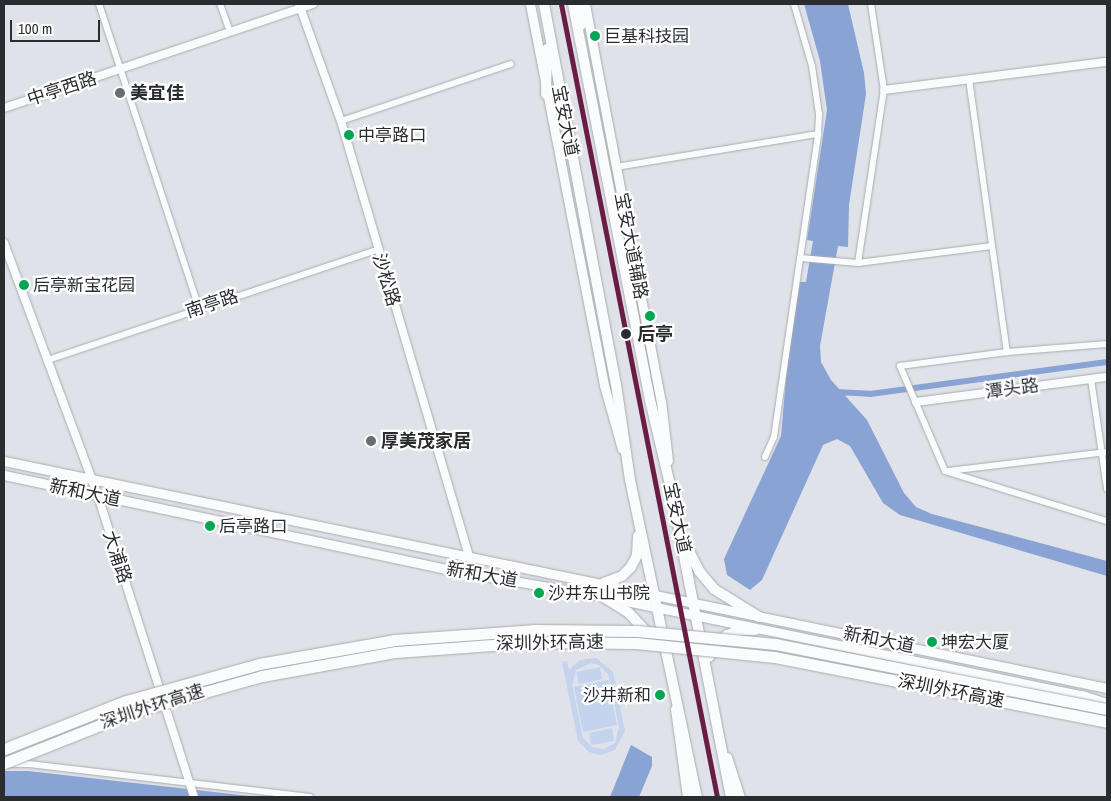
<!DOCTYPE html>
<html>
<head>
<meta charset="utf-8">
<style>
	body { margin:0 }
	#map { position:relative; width:1111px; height:801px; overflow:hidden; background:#dfe2e8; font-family:"Archivo Narrow","Noto Sans SC",sans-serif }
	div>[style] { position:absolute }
	.green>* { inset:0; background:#c4d3ee }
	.water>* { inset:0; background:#89a3d4 }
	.canal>* { height:6px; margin:-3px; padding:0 3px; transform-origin:3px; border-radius:3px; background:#89a3d4 }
	.roads { filter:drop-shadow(0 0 1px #a9abaf) drop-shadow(0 0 1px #a9abaf) }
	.minor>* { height:6px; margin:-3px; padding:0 3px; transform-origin:3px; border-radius:3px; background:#fafbfc }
	.tertiary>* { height:8px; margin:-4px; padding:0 4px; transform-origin:4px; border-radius:4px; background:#fafbfc }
	.secondary>* { height:9px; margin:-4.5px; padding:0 4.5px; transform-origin:4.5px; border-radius:4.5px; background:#fafbfc }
	.primary>* { height:10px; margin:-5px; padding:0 5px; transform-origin:5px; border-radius:5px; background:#fafbfc }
	.bridges { filter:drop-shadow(0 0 1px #a9abaf) drop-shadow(0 0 1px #a9abaf) }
	.motorway-bridge>* { height:11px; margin:-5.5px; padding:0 5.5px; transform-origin:5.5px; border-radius:5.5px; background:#fafbfc }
	.metro-1>* { height:5px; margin:-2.5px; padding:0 2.5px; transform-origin:2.5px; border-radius:2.5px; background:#6a1d44 }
	.dots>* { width:14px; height:14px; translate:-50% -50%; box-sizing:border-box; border:2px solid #fff; border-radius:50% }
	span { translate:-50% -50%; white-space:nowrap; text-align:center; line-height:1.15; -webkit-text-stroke:4.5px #fff; paint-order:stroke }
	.bus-label { font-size:17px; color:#2a2c30 }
	.left { translate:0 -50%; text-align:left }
	.right { translate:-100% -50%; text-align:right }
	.street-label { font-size:18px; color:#2a2c30 }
	.poi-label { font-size:18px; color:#2a2c30; font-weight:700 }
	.stop-label { font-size:18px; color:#2a2c30; font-weight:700 }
	.frame { position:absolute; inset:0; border:5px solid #2a2c30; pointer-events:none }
	.scale { position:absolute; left:10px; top:20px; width:90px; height:22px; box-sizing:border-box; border:2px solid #2a2c30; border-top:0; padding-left:6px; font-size:15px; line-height:18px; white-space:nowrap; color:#2a2c30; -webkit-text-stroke:4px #fff; paint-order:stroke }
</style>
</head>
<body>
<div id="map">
	<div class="green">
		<i style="clip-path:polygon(evenodd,596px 658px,613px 672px,625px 731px,615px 750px,600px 755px,589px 752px,578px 741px,562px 662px,567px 661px,569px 670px,580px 660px,596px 658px,591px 663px,599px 665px,608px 674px,619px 727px,615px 743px,604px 749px,592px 747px,583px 738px,572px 685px,576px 670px,591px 663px)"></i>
		<i style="clip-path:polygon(600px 667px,602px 679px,579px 684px,576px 672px)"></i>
		<i style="clip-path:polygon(608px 680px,617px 725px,583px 732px,574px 687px)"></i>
		<i style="clip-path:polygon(612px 728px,614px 741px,591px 745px,589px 733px)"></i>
	</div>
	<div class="water">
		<i style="clip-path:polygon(804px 4px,848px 4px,864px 73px,866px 94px,849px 205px,848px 247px,838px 246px,820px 346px,821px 362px,831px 380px,867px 420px,904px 493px,916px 507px,932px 514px,1107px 561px,1107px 576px,900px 515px,883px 503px,850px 446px,837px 439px,823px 445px,762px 580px,750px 590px,727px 575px,724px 559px,781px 436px,789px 344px,799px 282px,806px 282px,813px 241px,807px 240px,827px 110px,820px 61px)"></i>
		<i style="clip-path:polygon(631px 745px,652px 757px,652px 766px,639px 797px,610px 797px)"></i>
		<i style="clip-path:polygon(4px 771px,28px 771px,259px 797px,4px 797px)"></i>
	</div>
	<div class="canal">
		<i style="left:836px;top:392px;width:34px;rotate:3deg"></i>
		<i style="left:870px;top:394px;width:239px;rotate:-7.7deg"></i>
	</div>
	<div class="roads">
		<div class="minor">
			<i style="left:99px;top:4px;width:320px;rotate:71.8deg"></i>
			<i style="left:220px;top:4px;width:30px;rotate:70deg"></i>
			<i style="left:969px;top:79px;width:276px;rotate:82.1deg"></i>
			<i style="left:341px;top:121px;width:179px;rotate:-18.5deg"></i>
			<i style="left:616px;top:167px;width:205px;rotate:-9.3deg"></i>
			<i style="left:800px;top:258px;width:58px;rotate:4.9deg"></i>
			<i style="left:858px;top:263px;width:135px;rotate:-7.2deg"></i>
			<i style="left:858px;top:263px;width:175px;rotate:-81.5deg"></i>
			<i style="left:884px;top:90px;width:87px;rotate:-98.6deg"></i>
			<i style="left:1107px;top:344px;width:100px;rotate:175.4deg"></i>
			<i style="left:1007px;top:352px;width:108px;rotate:172.5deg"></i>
			<i style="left:900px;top:366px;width:114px;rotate:66.8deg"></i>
			<i style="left:945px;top:471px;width:170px;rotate:17.2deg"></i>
			<i style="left:48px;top:360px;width:347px;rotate:-18.5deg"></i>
			<i style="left:1091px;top:379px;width:111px;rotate:81.7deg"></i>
			<i style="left:765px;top:457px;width:22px;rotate:-66deg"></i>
			<i style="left:774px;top:437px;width:306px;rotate:-81.7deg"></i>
			<i style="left:818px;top:134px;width:20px;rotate:-87deg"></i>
			<i style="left:819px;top:114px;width:49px;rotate:-98.3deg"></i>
			<i style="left:812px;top:66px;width:65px;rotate:-106.2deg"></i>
			<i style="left:948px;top:471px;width:160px;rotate:-6.8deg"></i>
			<i style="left:8px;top:764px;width:21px"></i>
			<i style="left:29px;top:764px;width:283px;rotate:6.7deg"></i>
		</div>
		<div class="tertiary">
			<i style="left:299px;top:4px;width:124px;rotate:70.3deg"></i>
			<i style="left:341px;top:121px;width:456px;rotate:73.6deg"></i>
			<i style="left:884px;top:90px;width:225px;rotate:-7.2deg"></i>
			<i style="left:4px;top:108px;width:326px;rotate:-18.6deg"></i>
			<i style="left:4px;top:243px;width:270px;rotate:69.6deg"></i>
			<i style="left:98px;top:496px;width:316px;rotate:72.3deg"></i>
			<i style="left:916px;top:402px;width:193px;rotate:-7.5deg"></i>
		</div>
		<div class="secondary">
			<i style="left:530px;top:4px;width:388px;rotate:79deg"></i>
			<i style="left:604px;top:385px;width:66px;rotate:74.3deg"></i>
			<i style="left:585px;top:4px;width:404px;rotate:79.2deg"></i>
			<i style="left:661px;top:401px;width:60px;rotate:83.3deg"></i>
			<i style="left:4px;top:461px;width:1126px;rotate:11.63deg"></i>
			<i style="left:4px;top:475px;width:451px;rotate:12deg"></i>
			<i style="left:445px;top:569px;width:159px;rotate:9.8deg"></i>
			<i style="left:602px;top:596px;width:490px;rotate:11.7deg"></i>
			<i style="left:1082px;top:695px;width:26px;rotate:18deg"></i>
			<i style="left:675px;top:709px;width:89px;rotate:82.2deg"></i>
			<i style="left:727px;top:757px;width:42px;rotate:72deg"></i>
		</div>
		<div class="primary">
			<i style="left:544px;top:4px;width:387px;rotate:79.3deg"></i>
			<i style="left:616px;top:384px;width:97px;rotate:81.7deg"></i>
			<i style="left:630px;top:480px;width:324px;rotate:78.1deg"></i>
			<i style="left:573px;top:4px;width:403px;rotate:79deg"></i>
			<i style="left:650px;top:400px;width:91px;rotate:76.7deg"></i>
			<i style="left:671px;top:489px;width:314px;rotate:79deg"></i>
			<i style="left:581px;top:25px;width:21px;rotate:-87deg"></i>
			<i style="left:546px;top:94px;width:45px;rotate:-88.7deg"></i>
			<i style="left:688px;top:549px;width:25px;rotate:63deg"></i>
			<i style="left:699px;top:571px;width:23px;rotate:50deg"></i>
			<i style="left:714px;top:589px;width:53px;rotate:31.9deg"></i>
			<i style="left:604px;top:583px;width:19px;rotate:-21deg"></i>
			<i style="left:622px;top:576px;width:13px;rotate:-45deg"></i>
			<i style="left:631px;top:567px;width:13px;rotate:-63deg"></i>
			<i style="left:637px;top:555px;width:19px;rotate:-87deg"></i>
			<i style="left:602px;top:596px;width:31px;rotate:32deg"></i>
			<i style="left:628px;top:612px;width:33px;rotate:47deg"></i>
			<i style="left:709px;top:657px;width:15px;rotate:-62deg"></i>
			<i style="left:716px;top:644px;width:14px;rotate:-39deg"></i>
			<i style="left:727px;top:635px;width:15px;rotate:-20deg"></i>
			<i style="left:741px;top:630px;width:14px"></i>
		</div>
	</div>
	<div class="bridges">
		<div class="motorway-bridge">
			<i style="left:4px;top:749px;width:131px;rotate:-21.5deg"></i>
			<i style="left:126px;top:701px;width:138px;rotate:-15.5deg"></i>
			<i style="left:259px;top:664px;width:138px;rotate:-10deg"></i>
			<i style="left:395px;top:640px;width:138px;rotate:-4.1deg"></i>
			<i style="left:533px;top:630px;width:104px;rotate:0.6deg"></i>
			<i style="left:637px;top:631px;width:139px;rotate:5.4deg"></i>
			<i style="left:775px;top:644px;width:338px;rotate:11.1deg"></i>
			<i style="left:4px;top:763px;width:136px;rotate:-21.6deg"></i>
			<i style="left:130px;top:713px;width:137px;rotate:-15.7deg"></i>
			<i style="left:262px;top:676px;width:136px;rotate:-10.2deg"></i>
			<i style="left:396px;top:652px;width:137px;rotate:-4.2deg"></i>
			<i style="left:533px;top:642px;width:103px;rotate:0.6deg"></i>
			<i style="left:636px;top:643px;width:139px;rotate:5.8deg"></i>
			<i style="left:774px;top:657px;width:339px;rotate:11deg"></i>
		</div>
	</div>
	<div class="metro-1">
		<i style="left:561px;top:4px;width:808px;rotate:78.87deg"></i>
	</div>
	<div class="dots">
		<i style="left:595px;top:36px;background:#00a651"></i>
		<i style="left:120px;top:93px;background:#696c70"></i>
		<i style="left:349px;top:135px;background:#00a651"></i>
		<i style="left:24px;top:285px;background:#00a651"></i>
		<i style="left:650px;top:316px;background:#00a651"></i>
		<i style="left:626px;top:334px;background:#2a2c30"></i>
		<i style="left:371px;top:441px;background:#696c70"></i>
		<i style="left:210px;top:526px;background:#00a651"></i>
		<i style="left:539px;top:593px;background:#00a651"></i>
		<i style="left:932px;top:642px;background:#00a651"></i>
		<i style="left:660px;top:695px;background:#00a651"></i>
	</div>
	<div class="bus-label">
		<span class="left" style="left:604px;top:36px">巨基科技园</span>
		<span class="left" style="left:358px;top:135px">中亭路口</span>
		<span class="left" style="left:33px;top:285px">后亭新宝花园</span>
		<span class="left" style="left:219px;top:526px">后亭路口</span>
		<span class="left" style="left:548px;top:593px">沙井东山书院</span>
		<span class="left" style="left:941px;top:642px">坤宏大厦</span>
		<span class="right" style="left:651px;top:695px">沙井新和</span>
	</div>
	<div class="street-label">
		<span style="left:62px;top:89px;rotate:-18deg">中亭西路</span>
		<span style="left:565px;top:121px;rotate:79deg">宝安大道</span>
		<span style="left:631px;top:246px;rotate:79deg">宝安大道辅路</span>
		<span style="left:386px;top:280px;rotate:73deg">沙松路</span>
		<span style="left:212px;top:304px;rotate:-18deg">南亭路</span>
		<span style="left:1012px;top:389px;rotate:-8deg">潭头路</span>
		<span style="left:85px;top:493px;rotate:12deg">新和大道</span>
		<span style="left:677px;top:518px;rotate:78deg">宝安大道</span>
		<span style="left:117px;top:557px;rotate:72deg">大浦路</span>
		<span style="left:482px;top:575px;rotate:10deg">新和大道</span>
		<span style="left:879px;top:640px;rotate:11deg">新和大道</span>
		<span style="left:550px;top:643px;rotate:-1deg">深圳外环高速</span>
		<span style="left:951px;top:691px;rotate:11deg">深圳外环高速</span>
		<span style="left:152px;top:707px;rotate:-18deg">深圳外环高速</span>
	</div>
	<div class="poi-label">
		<span class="left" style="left:130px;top:93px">美宜佳</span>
		<span class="left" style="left:381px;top:441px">厚美茂家居</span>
	</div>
	<div class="stop-label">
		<span class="left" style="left:637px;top:334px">后亭</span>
	</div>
	<div class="frame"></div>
	<div class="scale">100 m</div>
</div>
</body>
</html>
